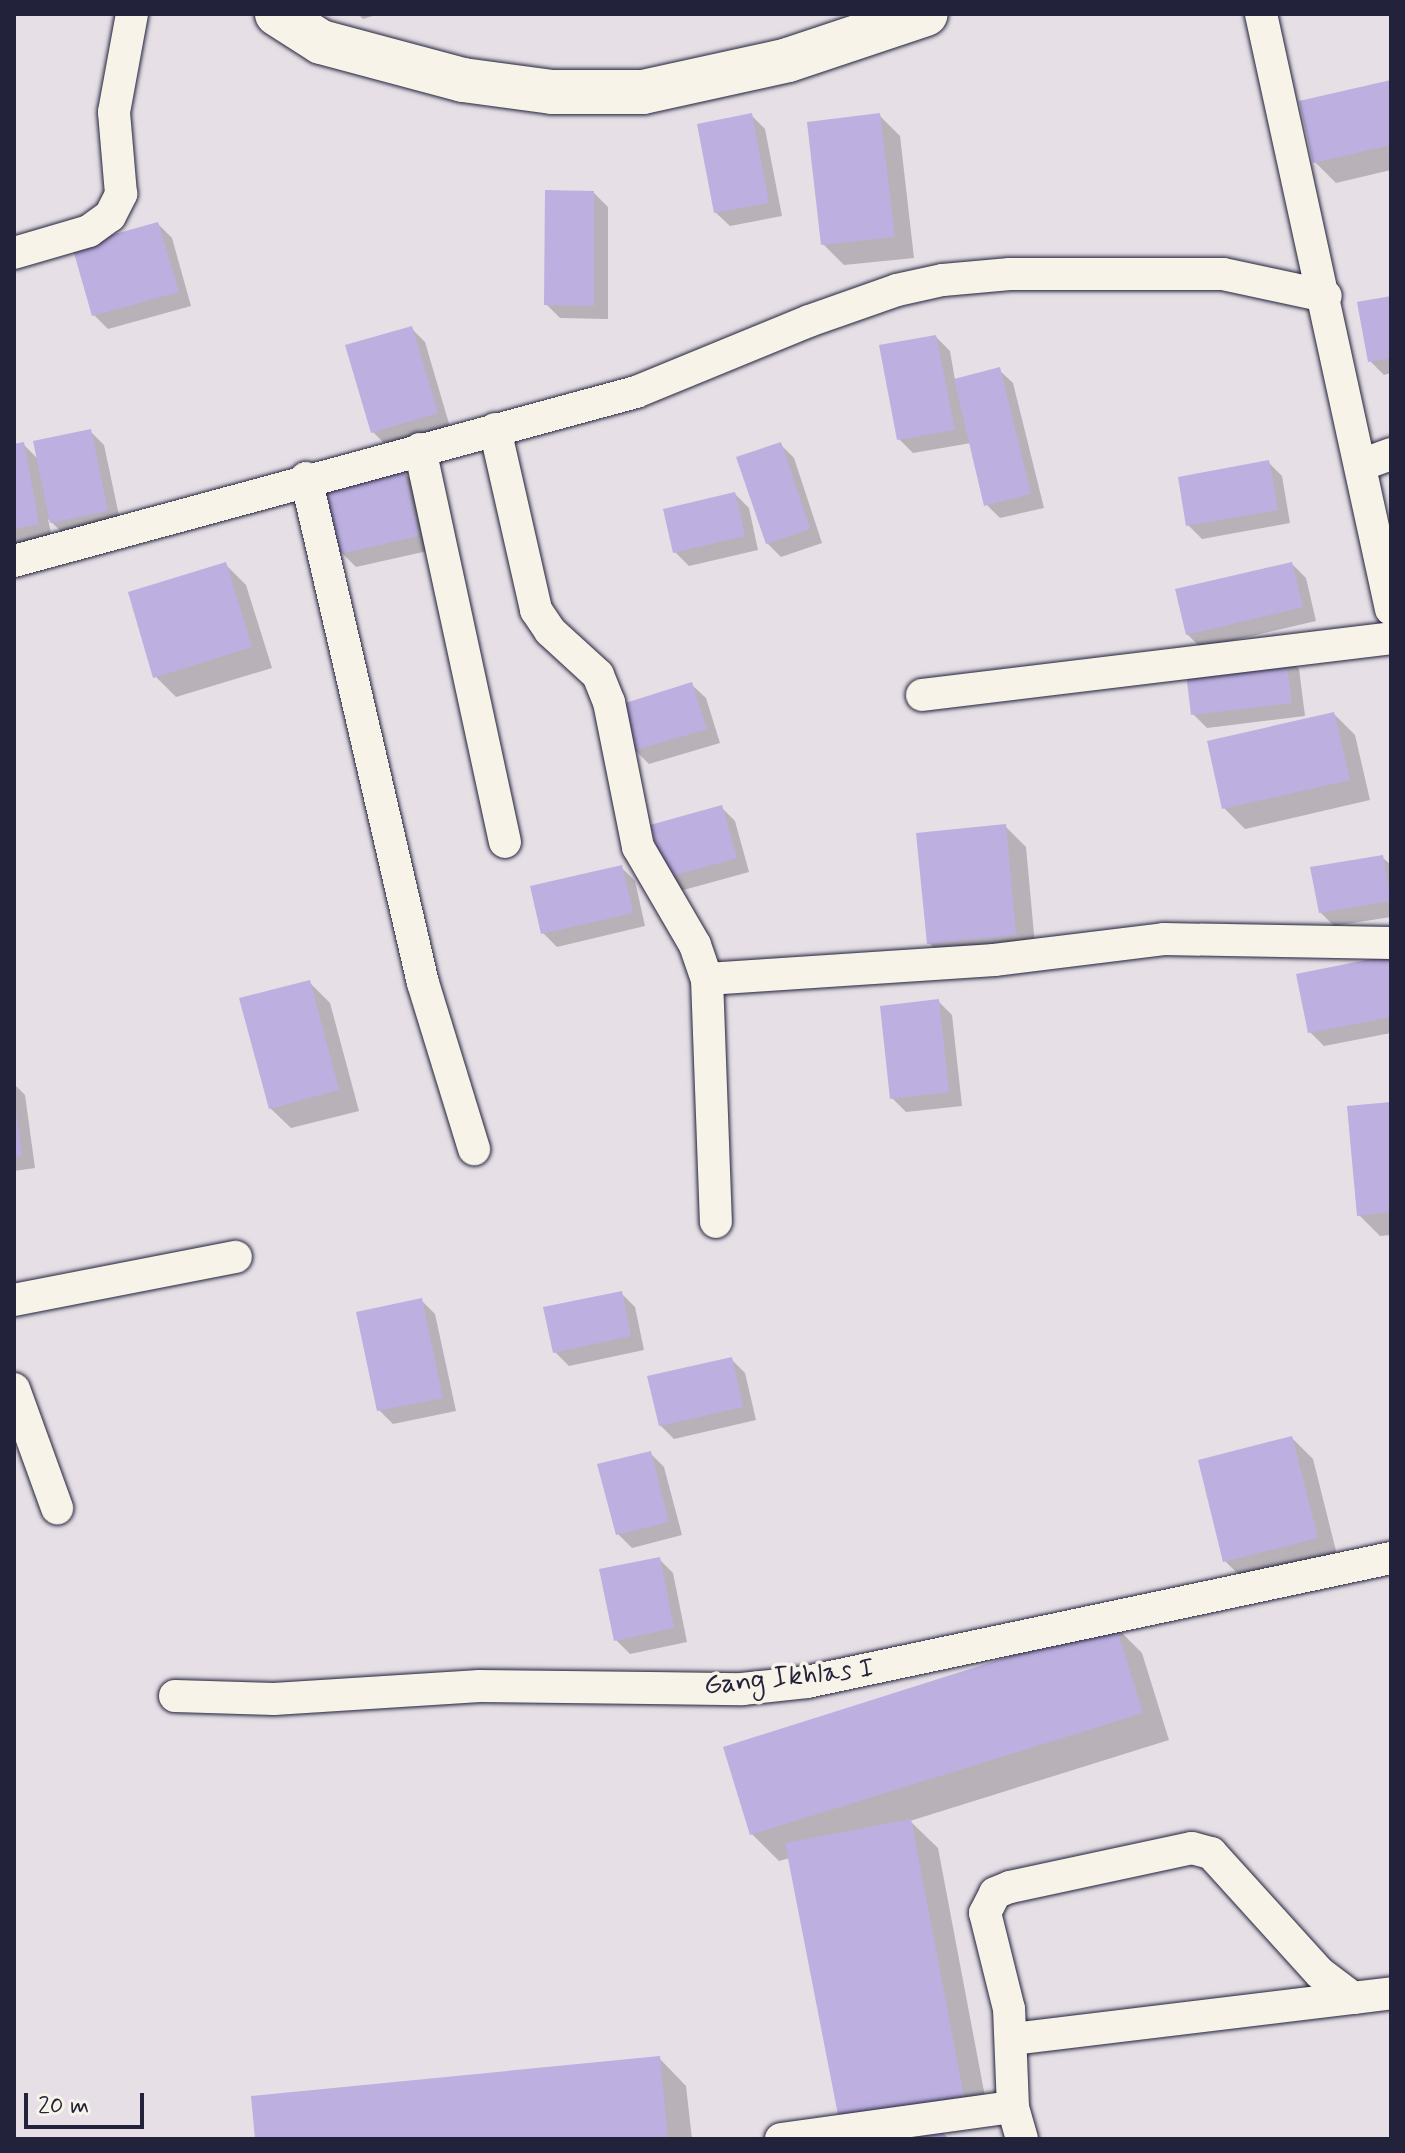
<!DOCTYPE html>
<html>
<head>
<meta charset="utf-8">
<style>
	body { margin:0 }
	#map { position:relative; width:1405px; height:2153px; overflow:hidden; background:#e6dfe6; font-family:Mynerve,sans-serif }
	div>[style] { position:absolute }
	.shadow>* { inset:0; background:#0003 }
	.building>* { inset:0; background:#bdafe0 }
	.roads { filter:drop-shadow(0 0 2px #22223b) drop-shadow(0 0 2px #22223b) }
	.street>* { height:32px; margin:-16px; padding:0 16px; transform-origin:16px; border-radius:16px; background:#f7f3e8 }
	.primary>* { height:44px; margin:-22px; padding:0 22px; transform-origin:22px; border-radius:22px; background:#f7f3e8 }
	span { translate:-50% -50%; white-space:nowrap; text-align:center; line-height:1.15; -webkit-text-stroke:7px #f7f3e8; paint-order:stroke }
	.street-label { font-size:28px; color:#22223b }
	.frame { position:absolute; inset:0; border:16px solid #22223b; pointer-events:none }
	.scale { position:absolute; left:24px; top:2093px; width:120px; height:36px; box-sizing:border-box; border:4px solid #22223b; border-top:0; padding-left:10px; font-size:24px; line-height:28px; white-space:nowrap; color:#22223b; -webkit-text-stroke:6px #f7f3e8; paint-order:stroke }
</style>
</head>
<body>
<div id="map">
	<div class="shadow">
		<i style="clip-path:polygon(358px 14px,379px 14px,363px 19px)"></i>
		<i style="clip-path:polygon(1391px 82px,1391px 170px,1336px 183px,1315px 162px)"></i>
		<i style="clip-path:polygon(751px 115px,765px 129px,782px 216px,730px 226px,716px 213px)"></i>
		<i style="clip-path:polygon(879px 115px,900px 136px,914px 258px,844px 265px,823px 244px)"></i>
		<i style="clip-path:polygon(594px 193px,608px 207px,608px 319px,560px 318px,546px 304px)"></i>
		<i style="clip-path:polygon(158px 224px,172px 238px,191px 306px,108px 329px,94px 315px)"></i>
		<i style="clip-path:polygon(1391px 298px,1391px 373px,1384px 375px,1370px 361px)"></i>
		<i style="clip-path:polygon(411px 328px,425px 342px,450px 427px,387px 446px,373px 432px)"></i>
		<i style="clip-path:polygon(936px 337px,950px 351px,955px 380px,999px 370px,1013px 383px,1044px 508px,1000px 518px,986px 504px,971px 443px,913px 453px,899px 439px)"></i>
		<i style="clip-path:polygon(90px 431px,104px 445px,121px 525px,66px 536px,48px 519px,52px 538px,14px 545px,14px 446px,23px 444px,39px 460px)"></i>
		<i style="clip-path:polygon(780px 444px,794px 458px,822px 543px,781px 557px,767px 543px)"></i>
		<i style="clip-path:polygon(1268px 462px,1282px 476px,1290px 523px,1202px 539px,1188px 525px)"></i>
		<i style="clip-path:polygon(403px 472px,417px 486px,432px 550px,356px 567px,342px 553px)"></i>
		<i style="clip-path:polygon(735px 494px,749px 508px,758px 550px,689px 566px,675px 552px)"></i>
		<i style="clip-path:polygon(225px 564px,246px 585px,272px 668px,176px 697px,155px 676px)"></i>
		<i style="clip-path:polygon(1292px 564px,1306px 578px,1316px 621px,1201px 648px,1187px 634px)"></i>
		<i style="clip-path:polygon(1285px 655px,1299px 669px,1305px 716px,1207px 728px,1193px 714px)"></i>
		<i style="clip-path:polygon(692px 685px,706px 698px,720px 743px,649px 764px,635px 750px)"></i>
		<i style="clip-path:polygon(1334px 714px,1355px 735px,1370px 800px,1245px 829px,1224px 808px)"></i>
		<i style="clip-path:polygon(721px 807px,735px 821px,749px 872px,680px 891px,666px 877px)"></i>
		<i style="clip-path:polygon(1005px 826px,1026px 847px,1036px 956px,950px 964px,929px 943px)"></i>
		<i style="clip-path:polygon(1382px 857px,1391px 865px,1391px 917px,1334px 926px,1320px 912px)"></i>
		<i style="clip-path:polygon(621px 867px,635px 881px,645px 926px,557px 947px,543px 933px)"></i>
		<i style="clip-path:polygon(1391px 957px,1391px 1033px,1324px 1046px,1310px 1032px)"></i>
		<i style="clip-path:polygon(309px 982px,330px 1003px,359px 1111px,291px 1128px,270px 1108px)"></i>
		<i style="clip-path:polygon(938px 1001px,952px 1015px,962px 1106px,906px 1112px,892px 1098px)"></i>
		<i style="clip-path:polygon(14px 1084px,25px 1095px,35px 1168px,14px 1171px)"></i>
		<i style="clip-path:polygon(1391px 1104px,1391px 1235px,1380px 1236px,1359px 1215px)"></i>
		<i style="clip-path:polygon(621px 1293px,635px 1307px,644px 1350px,569px 1366px,555px 1352px)"></i>
		<i style="clip-path:polygon(421px 1300px,435px 1314px,456px 1411px,393px 1424px,379px 1410px)"></i>
		<i style="clip-path:polygon(731px 1359px,745px 1373px,756px 1420px,674px 1439px,660px 1425px)"></i>
		<i style="clip-path:polygon(1292px 1438px,1313px 1459px,1338px 1559px,1246px 1582px,1225px 1561px)"></i>
		<i style="clip-path:polygon(650px 1453px,664px 1467px,682px 1535px,632px 1548px,618px 1534px)"></i>
		<i style="clip-path:polygon(659px 1559px,673px 1573px,687px 1642px,630px 1654px,616px 1640px)"></i>
		<i style="clip-path:polygon(1115px 1626px,1142px 1653px,1169px 1740px,910px 1821px,938px 1848px,990px 2123px,942px 2132px,949px 2139px,860px 2139px,790px 1858px,779px 1861px,752px 1834px,726px 1748px)"></i>
		<i style="clip-path:polygon(659px 2058px,686px 2086px,692px 2139px,257px 2139px)"></i>
	</div>
	<div class="building">
		<i style="clip-path:polygon(1391px 80px,1391px 145px,1313px 163px,1299px 101px)"></i>
		<i style="clip-path:polygon(752px 113px,769px 203px,714px 213px,697px 124px)"></i>
		<i style="clip-path:polygon(880px 113px,895px 237px,821px 245px,807px 122px)"></i>
		<i style="clip-path:polygon(545px 190px,594px 191px,594px 306px,544px 305px)"></i>
		<i style="clip-path:polygon(158px 222px,179px 292px,92px 316px,72px 246px)"></i>
		<i style="clip-path:polygon(1391px 296px,1391px 358px,1368px 362px,1357px 302px)"></i>
		<i style="clip-path:polygon(412px 326px,438px 413px,371px 433px,345px 345px)"></i>
		<i style="clip-path:polygon(936px 335px,955px 430px,897px 440px,879px 345px)"></i>
		<i style="clip-path:polygon(1000px 367px,1031px 494px,984px 506px,954px 379px)"></i>
		<i style="clip-path:polygon(91px 429px,108px 511px,50px 523px,33px 441px)"></i>
		<i style="clip-path:polygon(24px 442px,39px 524px,14px 529px,14px 444px)"></i>
		<i style="clip-path:polygon(781px 442px,810px 529px,766px 544px,736px 457px)"></i>
		<i style="clip-path:polygon(1269px 460px,1278px 510px,1186px 526px,1178px 477px)"></i>
		<i style="clip-path:polygon(404px 469px,419px 536px,340px 554px,325px 488px)"></i>
		<i style="clip-path:polygon(735px 492px,745px 536px,673px 553px,663px 509px)"></i>
		<i style="clip-path:polygon(226px 562px,252px 647px,153px 678px,128px 592px)"></i>
		<i style="clip-path:polygon(1292px 562px,1303px 607px,1186px 635px,1175px 589px)"></i>
		<i style="clip-path:polygon(1285px 653px,1292px 703px,1191px 715px,1185px 665px)"></i>
		<i style="clip-path:polygon(692px 682px,707px 729px,633px 751px,619px 705px)"></i>
		<i style="clip-path:polygon(1334px 712px,1350px 780px,1222px 809px,1207px 741px)"></i>
		<i style="clip-path:polygon(722px 805px,737px 858px,665px 878px,650px 825px)"></i>
		<i style="clip-path:polygon(1006px 824px,1016px 935px,927px 944px,916px 833px)"></i>
		<i style="clip-path:polygon(1383px 855px,1391px 901px,1319px 913px,1310px 867px)"></i>
		<i style="clip-path:polygon(622px 865px,633px 913px,541px 934px,530px 886px)"></i>
		<i style="clip-path:polygon(1391px 955px,1391px 1017px,1308px 1033px,1296px 974px)"></i>
		<i style="clip-path:polygon(310px 980px,339px 1090px,269px 1109px,239px 998px)"></i>
		<i style="clip-path:polygon(939px 999px,949px 1092px,890px 1099px,880px 1006px)"></i>
		<i style="clip-path:polygon(1391px 1102px,1391px 1212px,1357px 1216px,1347px 1106px)"></i>
		<i style="clip-path:polygon(16px 1111px,22px 1155px,14px 1156px,14px 1112px)"></i>
		<i style="clip-path:polygon(622px 1291px,631px 1336px,553px 1353px,543px 1307px)"></i>
		<i style="clip-path:polygon(422px 1298px,443px 1398px,377px 1411px,356px 1312px)"></i>
		<i style="clip-path:polygon(732px 1357px,743px 1407px,659px 1426px,647px 1376px)"></i>
		<i style="clip-path:polygon(1292px 1436px,1318px 1538px,1223px 1562px,1198px 1460px)"></i>
		<i style="clip-path:polygon(651px 1451px,669px 1522px,616px 1535px,597px 1464px)"></i>
		<i style="clip-path:polygon(660px 1557px,674px 1628px,614px 1641px,599px 1569px)"></i>
		<i style="clip-path:polygon(1115px 1623px,1143px 1713px,750px 1835px,723px 1747px)"></i>
		<i style="clip-path:polygon(911px 1819px,964px 2096px,839px 2120px,785px 1843px)"></i>
		<i style="clip-path:polygon(660px 2056px,668px 2139px,255px 2139px,251px 2096px)"></i>
		<i style="clip-path:polygon(943px 2130px,944px 2139px,885px 2139px)"></i>
	</div>
	<div class="roads">
		<div class="street">
			<i style="left:1261px;top:14px;width:609px;rotate:77.68deg"></i>
			<i style="left:14px;top:253px;width:78px;rotate:-16.3deg"></i>
			<i style="left:89px;top:231px;width:26px;rotate:-36deg"></i>
			<i style="left:110px;top:216px;width:25px;rotate:-63deg"></i>
			<i style="left:121px;top:194px;width:82px;rotate:-94.9deg"></i>
			<i style="left:114px;top:112px;width:100px;rotate:-79.6deg"></i>
			<i style="left:495px;top:429px;width:186px;rotate:77.2deg"></i>
			<i style="left:536px;top:610px;width:25px;rotate:56deg"></i>
			<i style="left:550px;top:631px;width:65px;rotate:42.5deg"></i>
			<i style="left:598px;top:675px;width:29px;rotate:68deg"></i>
			<i style="left:609px;top:702px;width:148px;rotate:78.7deg"></i>
			<i style="left:638px;top:847px;width:113px;rotate:59.8deg"></i>
			<i style="left:695px;top:945px;width:36px;rotate:71deg"></i>
			<i style="left:707px;top:979px;width:288px;rotate:-3.8deg"></i>
			<i style="left:994px;top:960px;width:171px;rotate:-7deg"></i>
			<i style="left:1164px;top:939px;width:227px;rotate:1deg"></i>
			<i style="left:420px;top:449px;width:402px;rotate:77.8deg"></i>
			<i style="left:1361px;top:465px;width:32px;rotate:-20deg"></i>
			<i style="left:306px;top:478px;width:518px;rotate:76.96deg"></i>
			<i style="left:423px;top:983px;width:174px;rotate:72.9deg"></i>
			<i style="left:14px;top:561px;width:645px;rotate:-15.2deg"></i>
			<i style="left:636px;top:392px;width:187px;rotate:-22.3deg"></i>
			<i style="left:809px;top:321px;width:93px;rotate:-19.4deg"></i>
			<i style="left:897px;top:290px;width:47px;rotate:-12.3deg"></i>
			<i style="left:943px;top:280px;width:67px;rotate:-5.1deg"></i>
			<i style="left:1010px;top:274px;width:213px"></i>
			<i style="left:1223px;top:274px;width:105px;rotate:12.1deg"></i>
			<i style="left:922px;top:695px;width:472px;rotate:-6.9deg"></i>
			<i style="left:707px;top:979px;width:243px;rotate:87.9deg"></i>
			<i style="left:14px;top:1300px;width:226px;rotate:-11deg"></i>
			<i style="left:14px;top:1389px;width:127px;rotate:70.1deg"></i>
			<i style="left:175px;top:1696px;width:99px;rotate:1.7deg"></i>
			<i style="left:274px;top:1699px;width:206px;rotate:-3.6deg"></i>
			<i style="left:480px;top:1686px;width:262px;rotate:0.7deg"></i>
			<i style="left:742px;top:1689px;width:65px;rotate:-6.1deg"></i>
			<i style="left:807px;top:1682px;width:597px;rotate:-11.99deg"></i>
			<i style="left:1013px;top:2039px;width:342px;rotate:-6.9deg"></i>
			<i style="left:781px;top:2139px;width:234px;rotate:-7.9deg"></i>
			<i style="left:1022px;top:2139px;width:33px;rotate:-106deg"></i>
			<i style="left:1013px;top:2107px;width:98px;rotate:-92.3deg"></i>
			<i style="left:1009px;top:2009px;width:99px;rotate:-104deg"></i>
			<i style="left:985px;top:1913px;width:22px;rotate:-63deg"></i>
			<i style="left:995px;top:1893px;width:16px;rotate:-22deg"></i>
			<i style="left:1010px;top:1887px;width:186px;rotate:-12.1deg"></i>
			<i style="left:1192px;top:1848px;width:20px;rotate:15deg"></i>
			<i style="left:1211px;top:1853px;width:162px;rotate:47.8deg"></i>
			<i style="left:1320px;top:1973px;width:41px;rotate:37.1deg"></i>
			<i style="left:1353px;top:1998px;width:38px;rotate:-7deg"></i>
		</div>
		<div class="primary">
			<i style="left:277px;top:14px;width:52px;rotate:32.5deg"></i>
			<i style="left:321px;top:42px;width:147px;rotate:15deg"></i>
			<i style="left:463px;top:80px;width:90px;rotate:7.7deg"></i>
			<i style="left:552px;top:92px;width:91px"></i>
			<i style="left:643px;top:92px;width:148px;rotate:-12.4deg"></i>
			<i style="left:788px;top:60px;width:145px;rotate:-18.4deg"></i>
		</div>
	</div>
	<div class="street-label">
		<span style="left:789px;top:1678px;rotate:-6deg">Gang Ikhlas I</span>
	</div>
	<div class="frame"></div>
	<div class="scale">20 m</div>
</div>
</body>
</html>
